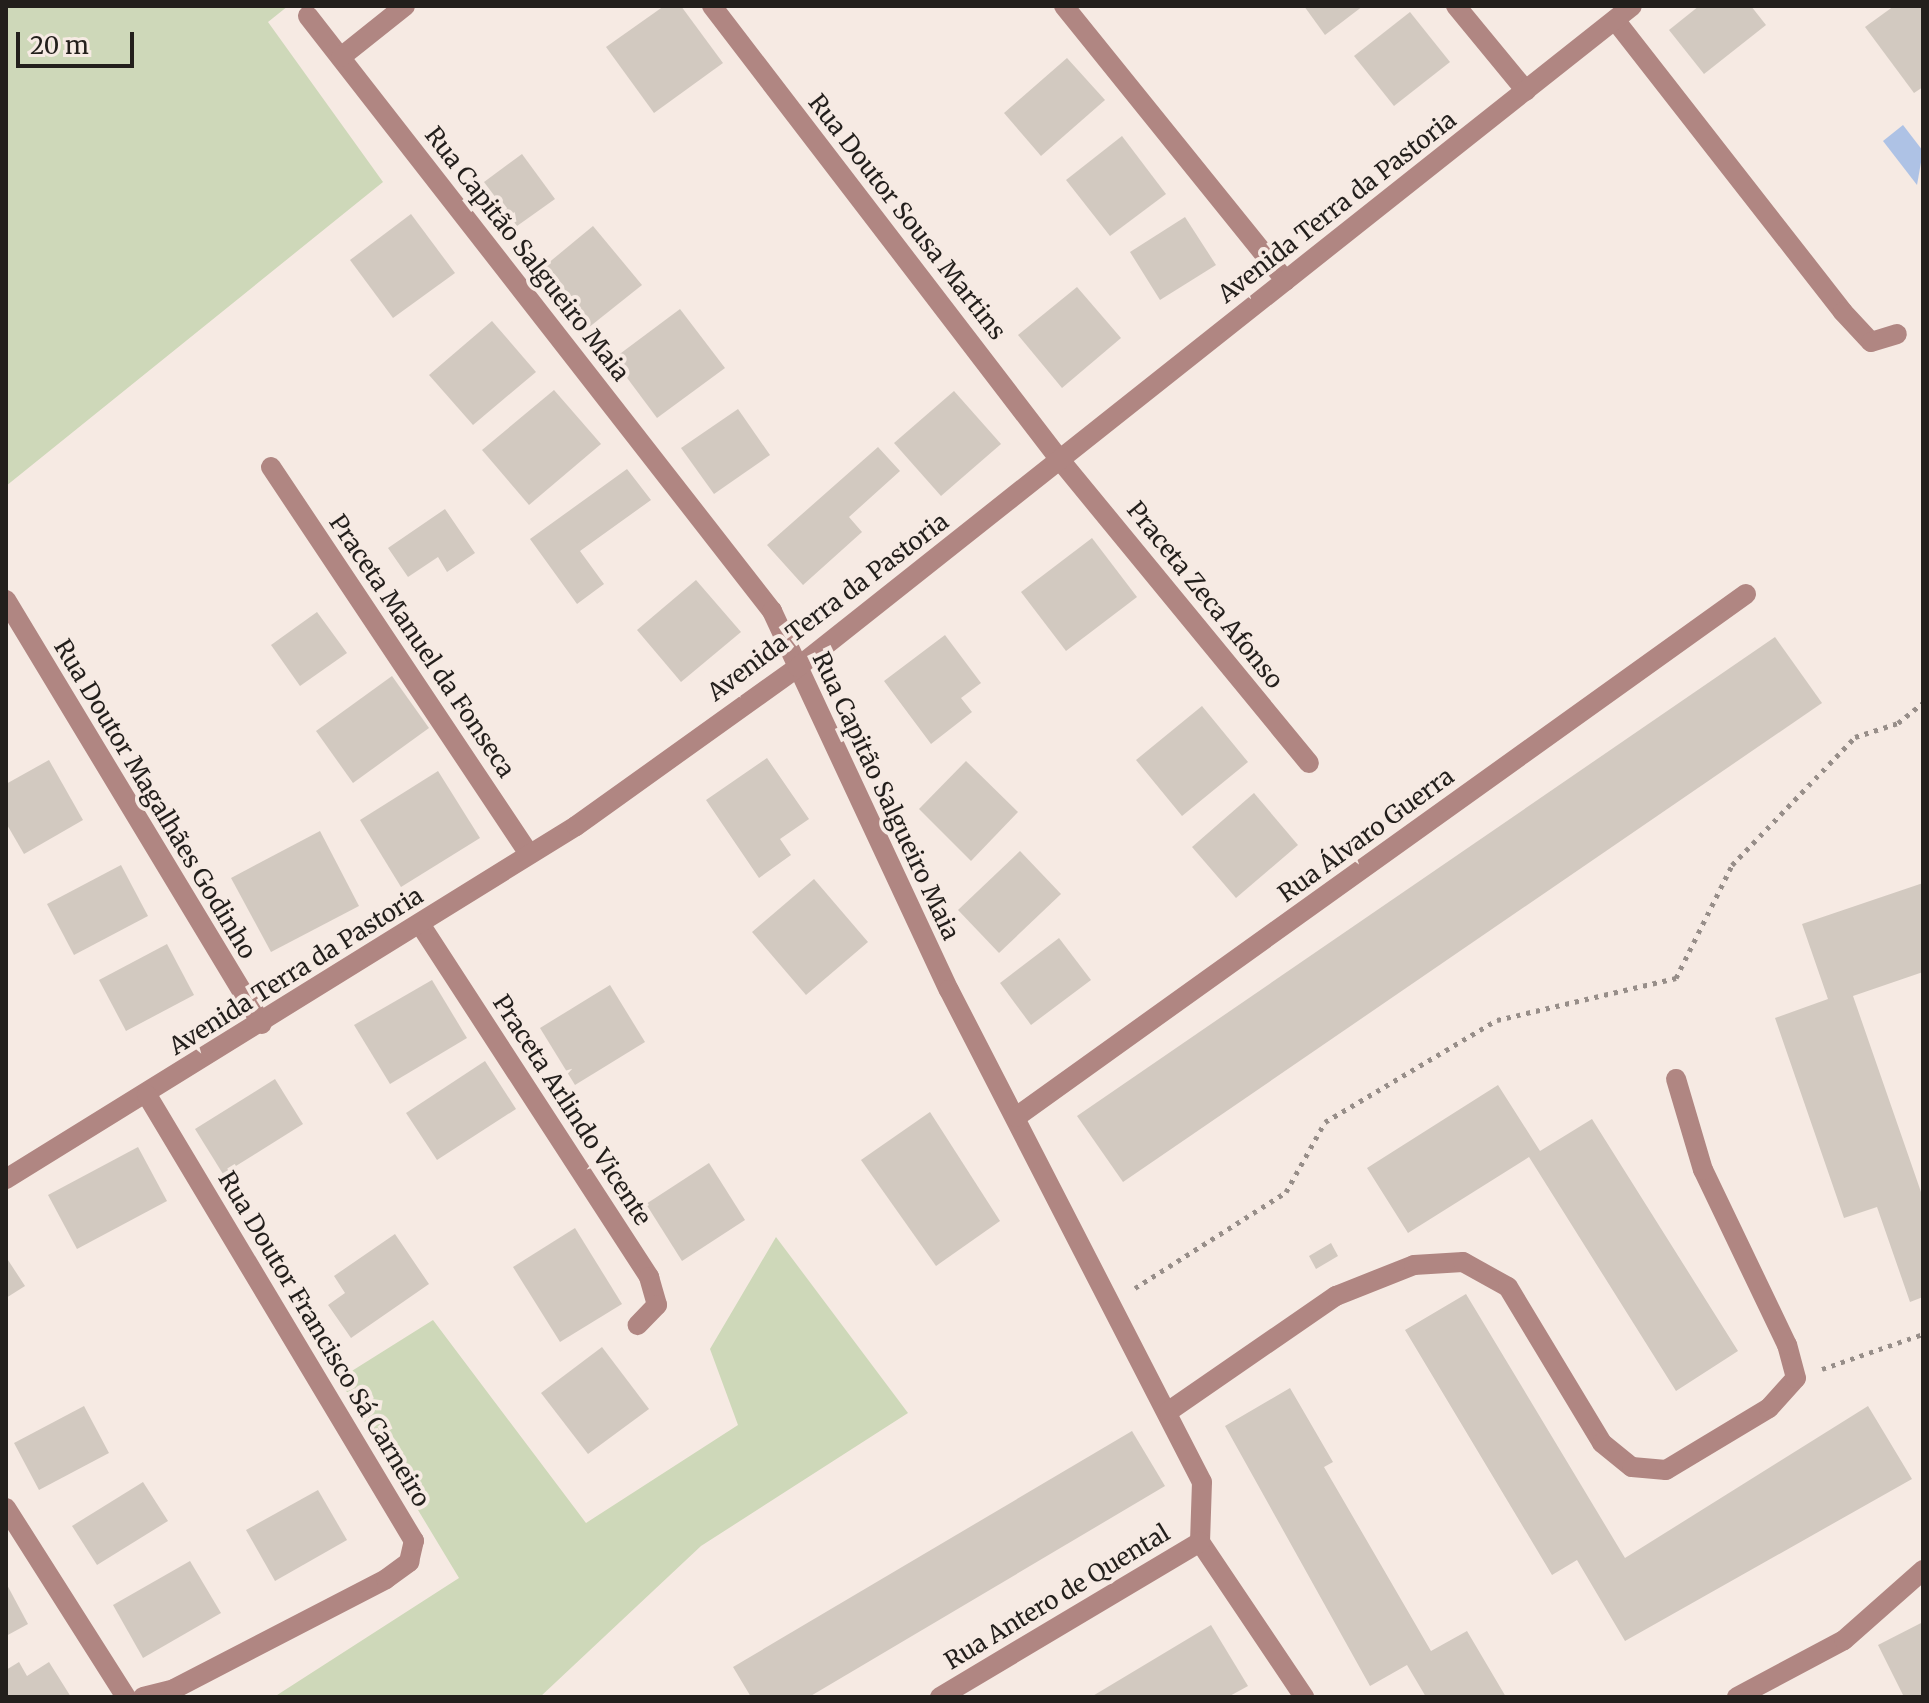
<!DOCTYPE html>
<html>
<head>
<meta charset="utf-8">
<style>
	body { margin:0 }
	#map { position:relative; width:1929px; height:1703px; overflow:hidden; background:#f6eae3; font-family:Merriweather,serif }
	div>[style] { position:absolute }
	.green>* { inset:0; background:#ced8b9 }
	.water>* { inset:0; background:#aec2e5 }
	.building>* { inset:0; background:#d2c9c0 }
	.path>* { height:5px; margin-top:-2.5px; transform-origin:0; background:repeating-linear-gradient(90deg,#978e89 0 4px,transparent 0 10px) }
	.pedestrian>* { height:20px; margin:-10px; padding:0 10px; transform-origin:10px; border-radius:10px; background:#b08682 }
	.minor>* { height:20px; margin:-10px; padding:0 10px; transform-origin:10px; border-radius:10px; background:#b08682 }
	span { translate:-50% -50%; white-space:nowrap; text-align:center; line-height:1.15; -webkit-text-stroke:8px #f6eae3; paint-order:stroke }
	.street-label { font-size:24px; color:#231f1c }
	.frame { position:absolute; inset:0; border:8px solid #231f1c; pointer-events:none }
	.scale { position:absolute; left:16px; top:32px; width:118px; height:36px; box-sizing:border-box; border:4px solid #231f1c; border-top:0; padding-left:10px; font-size:24px; line-height:28px; white-space:nowrap; color:#231f1c; -webkit-text-stroke:6px #f6eae3; paint-order:stroke }
</style>
</head>
<body>
<div id="map">
	<div class="green">
		<i style="clip-path:polygon(6px 6px,288px 6px,268px 22px,383px 182px,6px 486px)"></i>
		<i style="clip-path:polygon(776px 1237px,908px 1413px,701px 1546px,540px 1697px,274px 1697px,459px 1578px,339px 1379px,433px 1320px,586px 1523px,738px 1425px,710px 1349px)"></i>
	</div>
	<div class="water">
		<i style="clip-path:polygon(1903px 125px,1923px 151px,1917px 185px,1883px 141px)"></i>
	</div>
	<div class="building">
		<i style="clip-path:polygon(664px 6px,681px 6px,723px 63px,654px 113px,606px 47px)"></i>
		<i style="clip-path:polygon(1304px 6px,1363px 6px,1325px 35px)"></i>
		<i style="clip-path:polygon(1699px 6px,1751px 6px,1766px 25px,1704px 74px,1669px 30px)"></i>
		<i style="clip-path:polygon(1894px 6px,1923px 6px,1923px 87px,1914px 93px,1865px 27px)"></i>
		<i style="clip-path:polygon(1410px 12px,1450px 62px,1394px 106px,1354px 56px)"></i>
		<i style="clip-path:polygon(1067px 58px,1105px 100px,1041px 156px,1004px 113px)"></i>
		<i style="clip-path:polygon(1122px 136px,1166px 194px,1110px 236px,1066px 180px)"></i>
		<i style="clip-path:polygon(522px 154px,555px 199px,517px 226px,484px 182px)"></i>
		<i style="clip-path:polygon(411px 214px,455px 273px,393px 318px,350px 260px)"></i>
		<i style="clip-path:polygon(1185px 217px,1216px 265px,1160px 300px,1130px 252px)"></i>
		<i style="clip-path:polygon(593px 226px,642px 285px,583px 332px,535px 274px)"></i>
		<i style="clip-path:polygon(1077px 287px,1121px 338px,1062px 388px,1018px 335px)"></i>
		<i style="clip-path:polygon(680px 309px,725px 368px,657px 418px,613px 359px)"></i>
		<i style="clip-path:polygon(492px 321px,536px 372px,473px 425px,429px 375px)"></i>
		<i style="clip-path:polygon(554px 390px,601px 444px,529px 505px,482px 450px)"></i>
		<i style="clip-path:polygon(954px 391px,1001px 444px,941px 496px,894px 443px)"></i>
		<i style="clip-path:polygon(738px 409px,770px 455px,714px 494px,681px 448px)"></i>
		<i style="clip-path:polygon(878px 447px,900px 471px,849px 517px,862px 532px,803px 585px,767px 545px)"></i>
		<i style="clip-path:polygon(627px 469px,651px 500px,580px 551px,604px 584px,577px 604px,530px 539px)"></i>
		<i style="clip-path:polygon(445px 509px,475px 553px,447px 572px,438px 557px,408px 577px,388px 548px)"></i>
		<i style="clip-path:polygon(1092px 538px,1137px 597px,1066px 651px,1021px 592px)"></i>
		<i style="clip-path:polygon(696px 580px,741px 632px,681px 682px,637px 630px)"></i>
		<i style="clip-path:polygon(317px 612px,347px 653px,300px 686px,271px 645px)"></i>
		<i style="clip-path:polygon(945px 635px,981px 683px,961px 698px,972px 712px,931px 744px,884px 681px)"></i>
		<i style="clip-path:polygon(1775px 637px,1822px 703px,1123px 1182px,1077px 1116px)"></i>
		<i style="clip-path:polygon(392px 676px,429px 728px,353px 783px,316px 731px)"></i>
		<i style="clip-path:polygon(1202px 706px,1248px 762px,1182px 816px,1136px 760px)"></i>
		<i style="clip-path:polygon(767px 758px,809px 819px,780px 839px,791px 855px,759px 878px,706px 800px)"></i>
		<i style="clip-path:polygon(49px 760px,83px 820px,24px 854px,6px 823px,6px 784px)"></i>
		<i style="clip-path:polygon(966px 761px,1018px 812px,971px 861px,919px 809px)"></i>
		<i style="clip-path:polygon(438px 771px,480px 838px,401px 887px,360px 820px)"></i>
		<i style="clip-path:polygon(1254px 793px,1298px 845px,1236px 898px,1192px 847px)"></i>
		<i style="clip-path:polygon(320px 831px,359px 906px,271px 952px,231px 878px)"></i>
		<i style="clip-path:polygon(1020px 851px,1061px 894px,999px 953px,958px 910px)"></i>
		<i style="clip-path:polygon(121px 865px,148px 916px,74px 955px,47px 904px)"></i>
		<i style="clip-path:polygon(814px 879px,868px 942px,806px 995px,752px 932px)"></i>
		<i style="clip-path:polygon(1923px 883px,1923px 972px,1853px 996px,1921px 1192px,1923px 1297px,1910px 1302px,1877px 1207px,1844px 1218px,1775px 1018px,1828px 999px,1802px 924px)"></i>
		<i style="clip-path:polygon(1059px 938px,1091px 980px,1031px 1025px,1000px 983px)"></i>
		<i style="clip-path:polygon(167px 944px,194px 995px,126px 1031px,99px 980px)"></i>
		<i style="clip-path:polygon(432px 980px,467px 1038px,390px 1084px,354px 1025px)"></i>
		<i style="clip-path:polygon(610px 985px,645px 1042px,575px 1085px,540px 1028px)"></i>
		<i style="clip-path:polygon(485px 1061px,516px 1109px,437px 1160px,406px 1113px)"></i>
		<i style="clip-path:polygon(275px 1079px,303px 1124px,223px 1174px,195px 1129px)"></i>
		<i style="clip-path:polygon(1498px 1085px,1540px 1151px,1592px 1119px,1738px 1351px,1676px 1391px,1529px 1157px,1408px 1233px,1367px 1168px)"></i>
		<i style="clip-path:polygon(930px 1112px,1000px 1221px,936px 1266px,861px 1160px)"></i>
		<i style="clip-path:polygon(138px 1147px,167px 1201px,77px 1249px,48px 1195px)"></i>
		<i style="clip-path:polygon(709px 1163px,745px 1220px,682px 1261px,646px 1204px)"></i>
		<i style="clip-path:polygon(575px 1228px,622px 1304px,560px 1342px,513px 1267px)"></i>
		<i style="clip-path:polygon(395px 1234px,429px 1284px,351px 1338px,328px 1305px,345px 1293px,334px 1276px)"></i>
		<i style="clip-path:polygon(1331px 1243px,1338px 1256px,1316px 1269px,1309px 1256px)"></i>
		<i style="clip-path:polygon(6px 1257px,25px 1286px,6px 1298px)"></i>
		<i style="clip-path:polygon(1466px 1294px,1625px 1558px,1868px 1406px,1912px 1479px,1625px 1641px,1577px 1560px,1552px 1575px,1405px 1330px)"></i>
		<i style="clip-path:polygon(602px 1347px,649px 1409px,588px 1454px,541px 1393px)"></i>
		<i style="clip-path:polygon(1290px 1388px,1333px 1462px,1324px 1467px,1431px 1651px,1467px 1631px,1506px 1697px,1426px 1697px,1407px 1665px,1370px 1686px,1225px 1426px)"></i>
		<i style="clip-path:polygon(84px 1406px,109px 1453px,39px 1490px,14px 1443px)"></i>
		<i style="clip-path:polygon(1132px 1431px,1165px 1486px,809px 1697px,751px 1697px,733px 1667px)"></i>
		<i style="clip-path:polygon(143px 1482px,168px 1521px,97px 1565px,72px 1526px)"></i>
		<i style="clip-path:polygon(318px 1490px,347px 1540px,275px 1581px,246px 1530px)"></i>
		<i style="clip-path:polygon(190px 1561px,221px 1613px,143px 1658px,113px 1605px)"></i>
		<i style="clip-path:polygon(6px 1583px,28px 1624px,6px 1636px)"></i>
		<i style="clip-path:polygon(1923px 1622px,1923px 1697px,1904px 1697px,1878px 1645px)"></i>
		<i style="clip-path:polygon(1211px 1625px,1248px 1686px,1228px 1697px,1091px 1697px)"></i>
		<i style="clip-path:polygon(19px 1662px,27px 1676px,49px 1662px,71px 1697px,6px 1697px,6px 1670px)"></i>
	</div>
	<div class="path">
		<i style="left:1135px;top:1288px;width:179px;rotate:-32.4deg"></i>
		<i style="left:1286px;top:1192px;width:80px;rotate:-60.9deg"></i>
		<i style="left:1325px;top:1122px;width:200px;rotate:-30.7deg"></i>
		<i style="left:1497px;top:1020px;width:184px;rotate:-13.2deg"></i>
		<i style="left:1676px;top:978px;width:126px;rotate:-63.6deg"></i>
		<i style="left:1732px;top:865px;width:178px;rotate:-46.1deg"></i>
		<i style="left:1855px;top:737px;width:45px;rotate:-18deg"></i>
		<i style="left:1898px;top:723px;width:32px;rotate:-39deg"></i>
		<i style="left:1822px;top:1369px;width:107px;rotate:-19.1deg"></i>
	</div>
	<div class="pedestrian">
		<i style="left:1737px;top:1697px;width:121px;rotate:-28deg"></i>
		<i style="left:1844px;top:1640px;width:106px;rotate:-41.5deg"></i>
	</div>
	<div class="minor">
		<i style="left:712px;top:6px;width:572px;rotate:52.53deg"></i>
		<i style="left:1060px;top:460px;width:392px;rotate:50.6deg"></i>
		<i style="left:1064px;top:6px;width:353px;rotate:51.1deg"></i>
		<i style="left:1456px;top:6px;width:110px;rotate:50.5deg"></i>
		<i style="left:308px;top:16px;width:755px;rotate:52.05deg"></i>
		<i style="left:772px;top:611px;width:418px;rotate:65deg"></i>
		<i style="left:949px;top:990px;width:553px;rotate:62.79deg"></i>
		<i style="left:1202px;top:1482px;width:60px;rotate:91.9deg"></i>
		<i style="left:1200px;top:1542px;width:187px;rotate:56.1deg"></i>
		<i style="left:1615px;top:20px;width:370px;rotate:52deg"></i>
		<i style="left:1843px;top:312px;width:41px;rotate:47deg"></i>
		<i style="left:1871px;top:342px;width:27px;rotate:-17deg"></i>
		<i style="left:341px;top:57px;width:82px;rotate:-38.6deg"></i>
		<i style="left:271px;top:467px;width:465px;rotate:56.3deg"></i>
		<i style="left:6px;top:600px;width:495px;rotate:58.9deg"></i>
		<i style="left:420px;top:924px;width:421px;rotate:57deg"></i>
		<i style="left:649px;top:1277px;width:29px;rotate:74deg"></i>
		<i style="left:657px;top:1305px;width:28px;rotate:134deg"></i>
		<i style="left:1016px;top:1117px;width:898px;rotate:-35.62deg"></i>
		<i style="left:6px;top:1179px;width:670px;rotate:-31.77deg"></i>
		<i style="left:576px;top:826px;width:273px;rotate:-35.6deg"></i>
		<i style="left:798px;top:667px;width:1064px;rotate:-38.4deg"></i>
		<i style="left:1169px;top:1411px;width:203px;rotate:-34.6deg"></i>
		<i style="left:1336px;top:1296px;width:84px;rotate:-21.7deg"></i>
		<i style="left:1414px;top:1265px;width:49px;rotate:-3.5deg"></i>
		<i style="left:1463px;top:1262px;width:51px;rotate:29.1deg"></i>
		<i style="left:1508px;top:1287px;width:182px;rotate:58.9deg"></i>
		<i style="left:1602px;top:1443px;width:38px;rotate:39deg"></i>
		<i style="left:1632px;top:1467px;width:34px;rotate:5deg"></i>
		<i style="left:1666px;top:1470px;width:120px;rotate:-31deg"></i>
		<i style="left:1769px;top:1408px;width:40px;rotate:-48deg"></i>
		<i style="left:1796px;top:1378px;width:34px;rotate:-105deg"></i>
		<i style="left:1787px;top:1345px;width:194px;rotate:-115.6deg"></i>
		<i style="left:1703px;top:1170px;width:95px;rotate:-106.5deg"></i>
		<i style="left:6px;top:1508px;width:224px;rotate:57.6deg"></i>
		<i style="left:143px;top:1697px;width:32px;rotate:-14deg"></i>
		<i style="left:174px;top:1689px;width:239px;rotate:-27.4deg"></i>
		<i style="left:386px;top:1579px;width:29px;rotate:-36deg"></i>
		<i style="left:409px;top:1562px;width:22px;rotate:-77deg"></i>
		<i style="left:414px;top:1541px;width:520px;rotate:-120.91deg"></i>
		<i style="left:940px;top:1697px;width:303px;rotate:-30.8deg"></i>
	</div>
	<div class="street-label">
		<span style="left:1337px;top:207px;rotate:-38deg">Avenida Terra da Pastoria</span>
		<span style="left:907px;top:217px;rotate:52deg">Rua Doutor Sousa Martins</span>
		<span style="left:527px;top:254px;rotate:52deg">Rua Capitão Salgueiro Maia</span>
		<span style="left:1205px;top:595px;rotate:51deg">Praceta Zeca Afonso</span>
		<span style="left:828px;top:607px;rotate:-37deg">Avenida Terra da Pastoria</span>
		<span style="left:422px;top:646px;rotate:56deg">Praceta Manuel da Fonseca</span>
		<span style="left:886px;top:796px;rotate:65deg">Rua Capitão Salgueiro Maia</span>
		<span style="left:155px;top:799px;rotate:59deg">Rua Doutor Magalhães Godinho</span>
		<span style="left:1366px;top:835px;rotate:-36deg">Rua Álvaro Guerra</span>
		<span style="left:296px;top:971px;rotate:-32deg">Avenida Terra da Pastoria</span>
		<span style="left:572px;top:1110px;rotate:57deg">Praceta Arlindo Vicente</span>
		<span style="left:324px;top:1339px;rotate:59deg">Rua Doutor Francisco Sá Carneiro</span>
		<span style="left:1057px;top:1597px;rotate:-31deg">Rua Antero de Quental</span>
	</div>
	<div class="frame"></div>
	<div class="scale">20 m</div>
</div>
</body>
</html>
